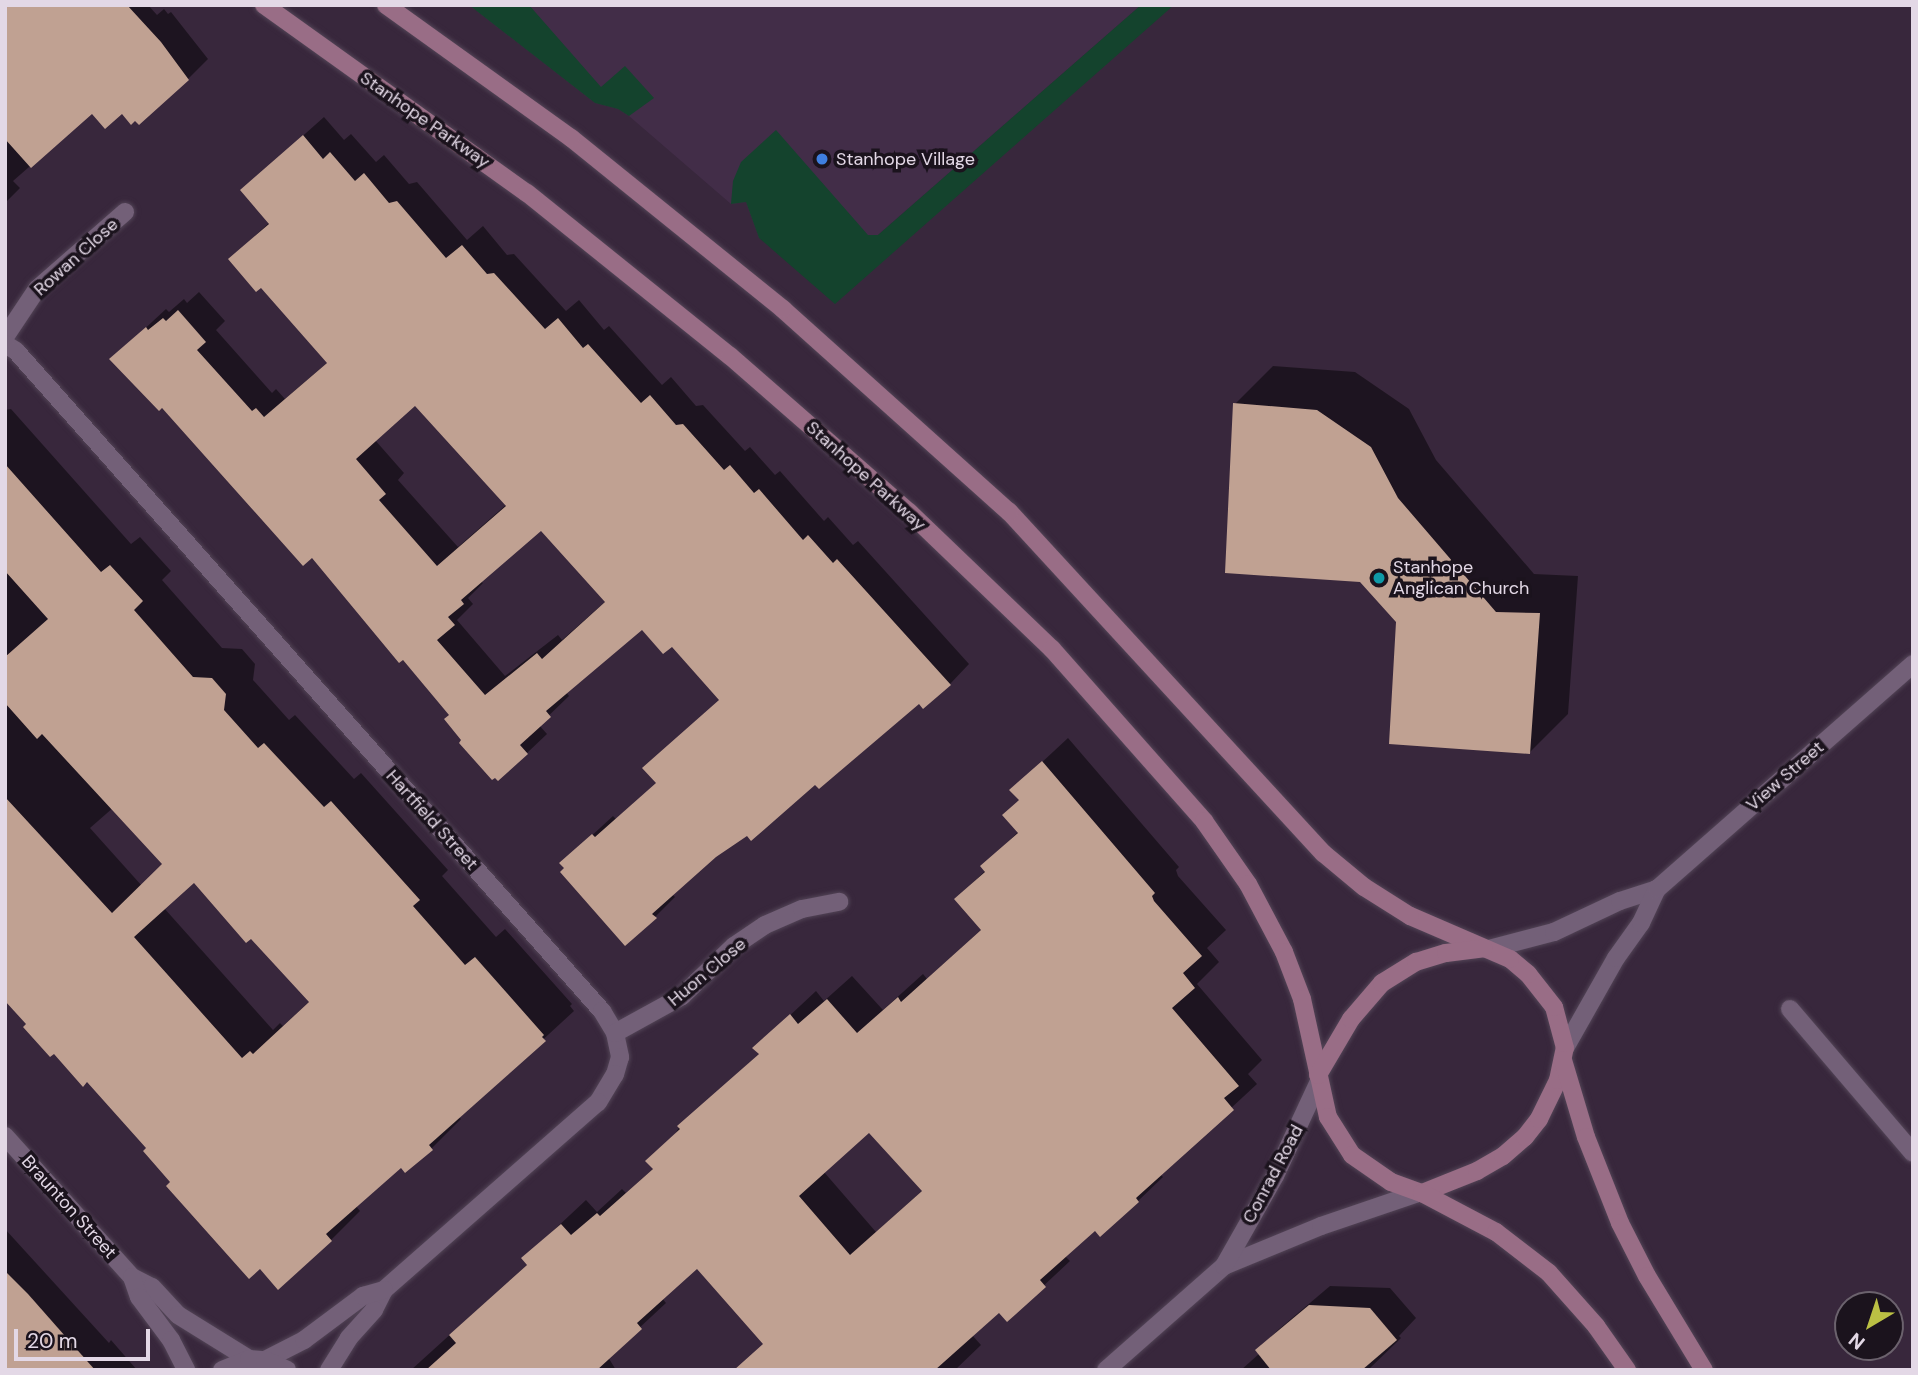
<!DOCTYPE html>
<html>
<head>
<meta charset="utf-8">
<style>
	body { margin:0 }
	#map { position:relative; width:1918px; height:1375px; overflow:hidden; background:#38273c; font-family:"DM Sans",sans-serif }
	div>[style] { position:absolute }
	.built>* { inset:0; background:#422d48 }
	.green>* { inset:0; background:#14432d }
	.shadow>* { inset:0; background:#0007 }
	.building>* { inset:0; background:#c0a192 }
	.roads { filter:drop-shadow(0 0 2px #524456) drop-shadow(0 0 2px #524456) }
	.minor>* { height:18px; margin:-9px; padding:0 9px; transform-origin:9px; border-radius:9px; background:#736078 }
	.tertiary>* { height:18px; margin:-9px; padding:0 9px; transform-origin:9px; border-radius:9px; background:#736078 }
	.secondary>* { height:18px; margin:-9px; padding:0 9px; transform-origin:9px; border-radius:9px; background:#996d86 }
	.dots>* { width:19px; height:19px; translate:-50% -50%; box-sizing:border-box; border:4px solid #1b131d; border-radius:50% }
	span { translate:-50% -50%; white-space:nowrap; text-align:center; line-height:1.15; -webkit-text-stroke:7px #1b131d; paint-order:stroke }
	.street-label { font-size:18px; color:#e3d8e6 }
	.poi-label { font-size:18px; color:#e3d8e6 }
	.left { translate:0 -50%; text-align:left }
	.frame { position:absolute; inset:0; border:7px solid #e3d8e6; pointer-events:none }
	.north { position:absolute; left:1834px; top:1291px; width:70px; height:70px; box-sizing:border-box; background:#1b131d; border:2px solid #6b626d; border-radius:50%; rotate:219deg; font-size:19px; font-weight:700; line-height:28px; text-align:center; color:#e3d8e6 }
	.north::after { content:''; display:block; margin:auto; width:24px; height:32px; background:#bbc044; clip-path:polygon(50% 0,100% 100%,50% 72%,0 100%) }
	.scale { position:absolute; left:14px; top:1329px; width:136px; height:32px; box-sizing:border-box; border:4px solid #e3d8e6; border-top:0; padding-left:9px; font-size:21px; line-height:24px; white-space:nowrap; color:#e3d8e6; -webkit-text-stroke:5px #1b131d; paint-order:stroke }
</style>
</head>
<body>
<div id="map">
	<div class="built">
		<i style="clip-path:polygon(469px 5px,1141px 5px,878px 235px,759px 238px,746px 202px,731px 204px,629px 116px,618px 109px,595px 103px)"></i>
	</div>
	<div class="green">
		<i style="clip-path:polygon(469px 5px,529px 5px,601px 87px,625px 66px,654px 98px,629px 116px,618px 109px,595px 103px)"></i>
		<i style="clip-path:polygon(1141px 5px,1174px 5px,835px 304px,759px 238px,746px 202px,731px 204px,733px 181px,741px 162px,776px 130px,868px 235px,878px 235px)"></i>
	</div>
	<div class="shadow">
		<i style="clip-path:polygon(5px 5px,148px 5px,157px 15px,164px 9px,168px 14px,171px 12px,208px 59px,188px 79px,122px 112px,93px 111px,13px 181px,20px 188px,5px 203px)"></i>
		<i style="clip-path:polygon(evenodd,324px 117px,344px 140px,351px 134px,376px 162px,384px 155px,409px 184px,417px 182px,467px 240px,483px 226px,507px 255px,514px 254px,566px 311px,579px 300px,604px 330px,609px 326px,662px 385px,671px 377px,696px 406px,703px 405px,745px 451px,750px 447px,775px 475px,780px 471px,824px 521px,828px 517px,853px 545px,858px 541px,969px 664px,950px 684px,919px 702px,715px 856px,672px 894px,675px 897px,655px 917px,562px 863px,613px 816px,616px 819px,658px 782px,721px 699px,672px 644px,642px 628px,566px 692px,569px 696px,539px 725px,547px 734px,527px 753px,464px 740px,451px 715px,312px 556px,112px 359px,166px 309px,169px 312px,184px 299px,187px 303px,199px 292px,225px 321px,216px 330px,272px 393px,276px 389px,285px 399px,328px 362px,261px 285px,230px 259px,270px 222px,242px 190px,324px 117px,415px 404px,507px 504px,458px 547px,398px 480px,404px 473px,375px 440px,415px 404px,324px 117px,541px 528px,606px 601px,562px 640px,558px 635px,505px 676px,457px 620px,473px 604px,468px 598px,483px 583px,480px 581px,541px 528px)"></i>
		<i style="clip-path:polygon(1273px 366px,1355px 372px,1409px 409px,1436px 460px,1534px 574px,1578px 576px,1568px 714px,1530px 752px,1398px 622px,1235px 404px)"></i>
		<i style="clip-path:polygon(evenodd,11px 409px,131px 544px,140px 537px,171px 571px,162px 580px,222px 648px,242px 649px,255px 664px,253px 680px,289px 720px,295px 715px,354px 779px,361px 773px,448px 870px,442px 876px,496px 937px,505px 929px,572px 1004px,570px 1006px,574px 1011px,459px 1117px,461px 1119px,432px 1148px,405px 1171px,401px 1165px,355px 1205px,360px 1211px,331px 1240px,173px 1182px,148px 1148px,87px 1080px,5px 1000px,5px 410px,11px 409px,114px 807px,164px 864px,142px 886px,90px 828px,114px 807px,11px 409px,194px 881px,251px 936px,310px 1001px,283px 1026px,280px 1023px,273px 1030px,164px 908px,194px 881px)"></i>
		<i style="clip-path:polygon(evenodd,1068px 738px,1179px 867px,1176px 870px,1178px 876px,1226px 930px,1207px 948px,1219px 962px,1197px 984px,1262px 1060px,1248px 1074px,1257px 1084px,1160px 1174px,1163px 1177px,1138px 1201px,1096px 1229px,1065px 1256px,1070px 1261px,1007px 1320px,999px 1311px,972px 1335px,981px 1345px,955px 1370px,886px 1370px,697px 1266px,662px 1298px,666px 1303px,608px 1357px,616px 1370px,411px 1370px,528px 1264px,524px 1258px,586px 1200px,597px 1212px,622px 1189px,626px 1193px,654px 1168px,680px 1126px,760px 1053px,755px 1048px,816px 991px,824px 1001px,852px 976px,883px 1010px,923px 974px,927px 979px,982px 929px,956px 899px,986px 870px,983px 866px,1019px 831px,1020px 799px,1012px 790px,1068px 738px,869px 1130px,924px 1189px,876px 1232px,824px 1172px,869px 1130px)"></i>
		<i style="clip-path:polygon(5px 1229px,109px 1343px,111px 1340px,137px 1370px,5px 1370px)"></i>
		<i style="clip-path:polygon(1330px 1286px,1390px 1288px,1416px 1318px,1399px 1336px,1401px 1338px,1368px 1370px,1241px 1370px,1260px 1353px,1258px 1350px,1278px 1330px)"></i>
	</div>
	<div class="building">
		<i style="clip-path:polygon(5px 5px,127px 5px,161px 42px,189px 80px,139px 125px,135px 121px,131px 125px,122px 114px,105px 129px,92px 114px,31px 168px,5px 139px)"></i>
		<i style="clip-path:polygon(evenodd,303px 135px,323px 159px,330px 152px,355px 181px,364px 173px,389px 203px,397px 201px,446px 258px,462px 245px,487px 274px,494px 273px,545px 329px,558px 318px,583px 348px,588px 344px,641px 403px,650px 395px,676px 425px,683px 424px,724px 470px,730px 465px,754px 493px,759px 489px,803px 540px,808px 535px,833px 563px,837px 559px,951px 685px,923px 709px,919px 704px,819px 789px,815px 785px,751px 841px,747px 836px,716px 857px,652px 914px,657px 918px,625px 946px,560px 872px,564px 868px,559px 863px,592px 834px,595px 837px,656px 783px,642px 768px,719px 700px,672px 647px,663px 654px,642px 630px,546px 711px,551px 717px,520px 745px,528px 754px,498px 781px,495px 778px,492px 780px,459px 743px,461px 740px,444px 719px,449px 715px,403px 660px,399px 663px,312px 558px,303px 566px,162px 408px,159px 411px,109px 359px,146px 327px,148px 330px,163px 318px,166px 321px,178px 310px,206px 342px,197px 350px,252px 411px,256px 408px,264px 417px,327px 363px,261px 288px,256px 292px,228px 259px,269px 224px,240px 190px,303px 135px,415px 406px,506px 506px,437px 566px,379px 500px,386px 494px,356px 459px,415px 406px,303px 135px,541px 531px,605px 602px,542px 659px,537px 653px,485px 695px,437px 640px,455px 625px,448px 617px,464px 604px,461px 600px,541px 531px)"></i>
		<i style="clip-path:polygon(1233px 403px,1317px 410px,1371px 447px,1398px 498px,1496px 612px,1540px 613px,1530px 754px,1389px 744px,1396px 622px,1360px 582px,1225px 573px)"></i>
		<i style="clip-path:polygon(evenodd,5px 464px,101px 572px,110px 565px,143px 601px,134px 610px,193px 677px,212px 678px,226px 694px,224px 710px,258px 748px,264px 743px,324px 807px,331px 801px,420px 900px,413px 906px,465px 965px,475px 957px,544px 1035px,542px 1037px,546px 1041px,429px 1145px,433px 1150px,405px 1173px,401px 1168px,326px 1234px,332px 1241px,278px 1290px,260px 1269px,249px 1279px,166px 1186px,170px 1182px,143px 1151px,146px 1148px,87px 1082px,83px 1087px,54px 1054px,50px 1057px,23px 1027px,26px 1024px,5px 1001px,5px 797px,112px 913px,162px 864px,42px 734px,37px 739px,5px 703px,5px 657px,48px 619px,5px 571px,5px 464px,194px 883px,246px 943px,251px 939px,309px 1002px,253px 1054px,250px 1051px,242px 1058px,134px 937px,194px 883px)"></i>
		<i style="clip-path:polygon(evenodd,1042px 761px,1155px 893px,1152px 896px,1154px 901px,1202px 956px,1183px 973px,1195px 988px,1172px 1008px,1239px 1086px,1224px 1098px,1234px 1110px,1136px 1198px,1139px 1202px,1100px 1237px,1095px 1231px,1040px 1280px,1046px 1287px,1007px 1322px,999px 1313px,935px 1370px,734px 1370px,763px 1344px,697px 1269px,637px 1323px,642px 1329px,597px 1370px,426px 1370px,456px 1343px,449px 1335px,527px 1265px,521px 1258px,561px 1224px,571px 1235px,597px 1213px,600px 1216px,653px 1169px,645px 1161px,680px 1129px,677px 1126px,759px 1054px,752px 1048px,790px 1014px,798px 1024px,827px 999px,857px 1033px,898px 997px,901px 1002px,981px 930px,954px 899px,985px 872px,980px 866px,1018px 833px,1002px 815px,1019px 800px,1009px 790px,1042px 761px,869px 1133px,922px 1191px,850px 1255px,799px 1196px,869px 1133px)"></i>
		<i style="clip-path:polygon(5px 1271px,28px 1294px,95px 1370px,5px 1370px)"></i>
		<i style="clip-path:polygon(1309px 1305px,1370px 1308px,1397px 1340px,1362px 1370px,1271px 1370px,1255px 1350px)"></i>
	</div>
	<div class="roads">
		<div class="minor">
			<i style="left:5px;top:337px;width:58px;rotate:-56.3deg"></i>
			<i style="left:37px;top:289px;width:117px;rotate:-41.2deg"></i>
			<i style="left:5px;top:344px;width:13px;rotate:32deg"></i>
			<i style="left:16px;top:351px;width:883px;rotate:48.4deg"></i>
			<i style="left:602px;top:1011px;width:26px;rotate:59deg"></i>
			<i style="left:615px;top:1033px;width:25px;rotate:78deg"></i>
			<i style="left:620px;top:1057px;width:18px;rotate:106deg"></i>
			<i style="left:615px;top:1074px;width:33px;rotate:121deg"></i>
			<i style="left:598px;top:1102px;width:285px;rotate:138.7deg"></i>
			<i style="left:384px;top:1290px;width:22px;rotate:117deg"></i>
			<i style="left:374px;top:1310px;width:38px;rotate:132deg"></i>
			<i style="left:349px;top:1338px;width:38px;rotate:122deg"></i>
			<i style="left:1489px;top:949px;width:67px;rotate:-14.7deg"></i>
			<i style="left:1554px;top:932px;width:73px;rotate:-25.2deg"></i>
			<i style="left:1620px;top:901px;width:39px;rotate:-18deg"></i>
			<i style="left:1790px;top:1009px;width:189px;rotate:49.5deg"></i>
			<i style="left:615px;top:1033px;width:77px;rotate:-28.9deg"></i>
			<i style="left:682px;top:996px;width:72px;rotate:-43.9deg"></i>
			<i style="left:734px;top:946px;width:37px;rotate:-34deg"></i>
			<i style="left:765px;top:925px;width:40px;rotate:-23.4deg"></i>
			<i style="left:802px;top:909px;width:38px;rotate:-11deg"></i>
			<i style="left:1565px;top:1048px;width:103px;rotate:-60.5deg"></i>
			<i style="left:1616px;top:958px;width:43px;rotate:-54.5deg"></i>
			<i style="left:1641px;top:923px;width:38px;rotate:-65deg"></i>
			<i style="left:1657px;top:889px;width:341px;rotate:-41.3deg"></i>
			<i style="left:5px;top:1136px;width:190px;rotate:48deg"></i>
			<i style="left:132px;top:1277px;width:22px;rotate:27deg"></i>
			<i style="left:152px;top:1287px;width:38px;rotate:47deg"></i>
			<i style="left:178px;top:1315px;width:84px;rotate:31.8deg"></i>
			<i style="left:132px;top:1277px;width:21px;rotate:71deg"></i>
			<i style="left:139px;top:1297px;width:54px;rotate:53.3deg"></i>
			<i style="left:171px;top:1340px;width:34px;rotate:63deg"></i>
			<i style="left:265px;top:1360px;width:44px;rotate:-27.1deg"></i>
			<i style="left:304px;top:1340px;width:74px;rotate:-36.7deg"></i>
			<i style="left:363px;top:1296px;width:22px;rotate:-16deg"></i>
			<i style="left:222px;top:1370px;width:29px;rotate:-22deg"></i>
			<i style="left:249px;top:1359px;width:16px;rotate:4deg"></i>
			<i style="left:265px;top:1360px;width:24px;rotate:24deg"></i>
		</div>
		<div class="tertiary">
			<i style="left:1224px;top:1266px;width:105px;rotate:-22.4deg"></i>
			<i style="left:1321px;top:1226px;width:102px;rotate:-18.8deg"></i>
			<i style="left:1106px;top:1370px;width:157px;rotate:-41.4deg"></i>
			<i style="left:1224px;top:1266px;width:103px;rotate:-60.5deg"></i>
			<i style="left:1275px;top:1176px;width:105px;rotate:-65.1deg"></i>
		</div>
		<div class="secondary">
			<i style="left:264px;top:5px;width:323px;rotate:35.6deg"></i>
			<i style="left:527px;top:193px;width:260px;rotate:38.8deg"></i>
			<i style="left:730px;top:356px;width:237px;rotate:41.1deg"></i>
			<i style="left:909px;top:512px;width:198px;rotate:43.8deg"></i>
			<i style="left:1052px;top:649px;width:230px;rotate:48.5deg"></i>
			<i style="left:1204px;top:821px;width:77px;rotate:55.1deg"></i>
			<i style="left:1248px;top:884px;width:77px;rotate:62.1deg"></i>
			<i style="left:1284px;top:952px;width:50px;rotate:69deg"></i>
			<i style="left:1302px;top:999px;width:121px;rotate:77.6deg"></i>
			<i style="left:1328px;top:1117px;width:45px;rotate:57.7deg"></i>
			<i style="left:1352px;top:1155px;width:47px;rotate:34.7deg"></i>
			<i style="left:1391px;top:1182px;width:33px;rotate:20deg"></i>
			<i style="left:1422px;top:1193px;width:59px;rotate:-21.8deg"></i>
			<i style="left:1477px;top:1171px;width:30px;rotate:-30deg"></i>
			<i style="left:1503px;top:1156px;width:29px;rotate:-41deg"></i>
			<i style="left:1525px;top:1137px;width:23px;rotate:-52deg"></i>
			<i style="left:1539px;top:1119px;width:43px;rotate:-64deg"></i>
			<i style="left:1558px;top:1080px;width:33px;rotate:-78deg"></i>
			<i style="left:1565px;top:1048px;width:42px;rotate:-105deg"></i>
			<i style="left:1554px;top:1007px;width:42px;rotate:-128.2deg"></i>
			<i style="left:1528px;top:974px;width:23px;rotate:-140deg"></i>
			<i style="left:1510px;top:959px;width:109px;rotate:-156.7deg"></i>
			<i style="left:1410px;top:916px;width:54px;rotate:-147.8deg"></i>
			<i style="left:1364px;top:887px;width:53px;rotate:-140.3deg"></i>
			<i style="left:1323px;top:853px;width:464px;rotate:-132.6deg"></i>
			<i style="left:1009px;top:512px;width:304px;rotate:-138.1deg"></i>
			<i style="left:783px;top:309px;width:272px;rotate:-141.1deg"></i>
			<i style="left:571px;top:138px;width:228px;rotate:-144.3deg"></i>
			<i style="left:1563px;top:1060px;width:80px;rotate:73.4deg"></i>
			<i style="left:1586px;top:1137px;width:92px;rotate:68.4deg"></i>
			<i style="left:1620px;top:1223px;width:59px;rotate:63deg"></i>
			<i style="left:1647px;top:1276px;width:110px;rotate:58.8deg"></i>
			<i style="left:1318px;top:1075px;width:65px;rotate:-59.5deg"></i>
			<i style="left:1351px;top:1019px;width:48px;rotate:-49.3deg"></i>
			<i style="left:1382px;top:983px;width:40px;rotate:-32deg"></i>
			<i style="left:1416px;top:962px;width:31px;rotate:-17deg"></i>
			<i style="left:1446px;top:953px;width:38px;rotate:-7deg"></i>
			<i style="left:1422px;top:1193px;width:84px;rotate:27.8deg"></i>
			<i style="left:1496px;top:1232px;width:67px;rotate:37.7deg"></i>
			<i style="left:1549px;top:1273px;width:71px;rotate:48.4deg"></i>
			<i style="left:1596px;top:1326px;width:54px;rotate:54.8deg"></i>
		</div>
	</div>
	<div class="dots">
		<i style="left:822px;top:159px;background:#3f7fe0"></i>
		<i style="left:1379px;top:578px;background:#0f9aa8"></i>
	</div>
	<div class="street-label">
		<span style="left:425px;top:120px;rotate:35deg">Stanhope Parkway</span>
		<span style="left:76px;top:257px;rotate:-42deg">Rowan Close</span>
		<span style="left:866px;top:476px;rotate:42deg">Stanhope Parkway</span>
		<span style="left:1785px;top:776px;rotate:-41deg">View Street</span>
		<span style="left:432px;top:820px;rotate:48deg">Hartfield Street</span>
		<span style="left:707px;top:972px;rotate:-40deg">Huon Close</span>
		<span style="left:1273px;top:1174px;rotate:-62deg">Conrad Road</span>
		<span style="left:69px;top:1207px;rotate:48deg">Braunton Street</span>
	</div>
	<div class="poi-label">
		<span class="left" style="left:836px;top:159px">Stanhope Village</span>
		<span class="left" style="left:1393px;top:578px">Stanhope<br>Anglican Church</span>
	</div>
	<div class="frame"></div>
	<div class="north">N</div>
	<div class="scale">20 m</div>
</div>
</body>
</html>
